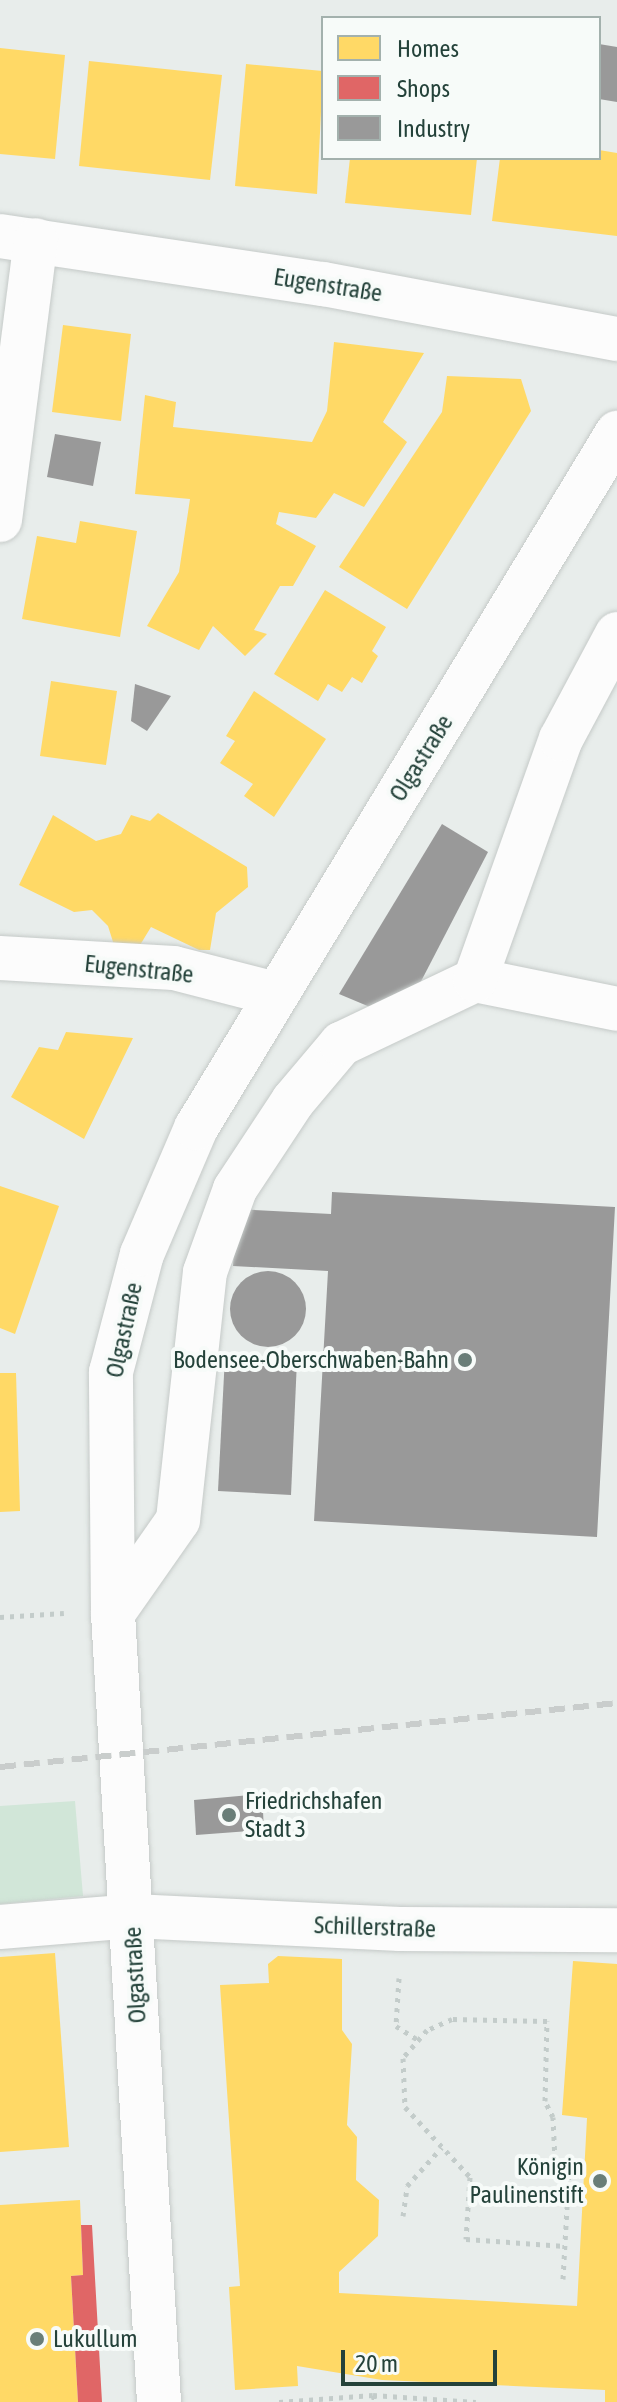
<!DOCTYPE html>
<html>
<head>
<meta charset="utf-8">
<style>
	body { margin:0 }
	#map { position:relative; width:617px; height:2402px; overflow:hidden; background:#e8edeb; font-family:"Asap Condensed",sans-serif }
	div>[style] { position:absolute }
	.green>* { inset:0; background:#d1e6d8 }
	.homes>* { inset:0; background:#ffd966 }
	.shops>* { inset:0; background:#e06666 }
	.industry>* { inset:0; background:#999 }
	.round { border-radius:50% }
	.path>* { height:5px; margin-top:-2.5px; transform-origin:0; background:repeating-linear-gradient(90deg,#c3ccca 0 4px,transparent 0 10px) }
	.roads { filter:drop-shadow(0 0 2px #c5cac8) drop-shadow(0 0 2px #c5cac8) }
	.minor>* { height:44px; margin:-22px; padding:0 22px; transform-origin:22px; border-radius:22px; background:#fcfcfc }
	.rail>* { height:6px; margin-top:-3px; transform-origin:0; background:repeating-linear-gradient(90deg,#c9cdcc 0 16px,transparent 0 24px) }
	.dots>* { width:22px; height:22px; translate:-50% -50%; box-sizing:border-box; border:4px solid #f7fbf9; border-radius:50% }
	span { translate:-50% -50%; white-space:nowrap; text-align:center; line-height:1.15; -webkit-text-stroke:8px #f7fbf9; paint-order:stroke }
	.street-label { font-size:24px; color:#24423a }
	.poi-label { font-size:24px; color:#24423a }
	.right { translate:-100% -50%; text-align:right }
	.left { translate:0 -50%; text-align:left }
	.legend { position:absolute; left:321px; top:16px; width:280px; height:144px; box-sizing:border-box; background:#f7fbf9; border:2px solid #a3b1ad; margin:0; padding:10px 14px; list-style:none; font-size:24px; color:#24423a }
	.legend li { display:flex; align-items:center; gap:16px; height:40px }
	.legend b { width:40px; border:2px solid #a3b1ad }
	.scale { position:absolute; left:341px; top:2350px; width:156px; height:36px; box-sizing:border-box; border:4px solid #24423a; border-top:0; padding-left:10px; font-size:24px; line-height:28px; white-space:nowrap; color:#24423a; -webkit-text-stroke:6px #f7fbf9; paint-order:stroke }
</style>
</head>
<body>
<div id="map">
	<div class="green">
		<i style="clip-path:polygon(75px 1801px,83px 1896px,0 1904px,0 1806px)"></i>
	</div>
	<div class="homes">
		<i style="clip-path:polygon(0 48px,65px 55px,55px 159px,0 154px)"></i>
		<i style="clip-path:polygon(89px 61px,222px 75px,210px 180px,79px 166px)"></i>
		<i style="clip-path:polygon(246px 64px,323px 71px,317px 194px,235px 186px)"></i>
		<i style="clip-path:polygon(599px 150px,617px 153px,617px 236px,492px 221px,500px 158px,599px 158px)"></i>
		<i style="clip-path:polygon(350px 158px,477px 158px,471px 215px,345px 203px)"></i>
		<i style="clip-path:polygon(63px 325px,131px 334px,121px 421px,52px 412px)"></i>
		<i style="clip-path:polygon(334px 342px,424px 353px,383px 422px,407px 442px,364px 507px,334px 493px,316px 518px,279px 512px,276px 524px,316px 546px,293px 586px,280px 586px,254px 630px,267px 634px,245px 656px,213px 626px,199px 650px,147px 626px,179px 572px,190px 499px,135px 494px,145px 395px,176px 402px,173px 427px,312px 442px,327px 411px)"></i>
		<i style="clip-path:polygon(447px 376px,521px 379px,531px 411px,407px 609px,339px 567px,442px 412px)"></i>
		<i style="clip-path:polygon(80px 521px,137px 531px,120px 637px,22px 619px,37px 536px,76px 543px)"></i>
		<i style="clip-path:polygon(325px 590px,386px 627px,372px 651px,378px 656px,362px 683px,352px 677px,342px 692px,328px 684px,318px 701px,274px 674px)"></i>
		<i style="clip-path:polygon(51px 681px,117px 691px,106px 765px,40px 756px)"></i>
		<i style="clip-path:polygon(254px 691px,326px 739px,274px 817px,244px 796px,253px 784px,220px 763px,235px 741px,226px 736px)"></i>
		<i style="clip-path:polygon(158px 813px,247px 867px,248px 887px,216px 913px,210px 950px,199px 950px,151px 927px,137px 950px,114px 945px,108px 926px,92px 910px,74px 912px,19px 885px,53px 815px,96px 841px,121px 834px,131px 815px,150px 821px)"></i>
		<i style="clip-path:polygon(66px 1032px,133px 1038px,84px 1139px,11px 1097px,39px 1047px,58px 1050px)"></i>
		<i style="clip-path:polygon(0 1186px,59px 1206px,15px 1334px,0 1328px)"></i>
		<i style="clip-path:polygon(0 1373px,16px 1373px,20px 1511px,0 1512px)"></i>
		<i style="clip-path:polygon(55px 1953px,69px 2147px,0 2152px,0 1957px)"></i>
		<i style="clip-path:polygon(278px 1956px,342px 1959px,342px 2030px,352px 2044px,347px 2125px,357px 2137px,356px 2180px,379px 2200px,378px 2236px,339px 2272px,339px 2293px,577px 2306px,587px 2118px,562px 2115px,573px 1961px,617px 1964px,617px 2402px,605px 2402px,605px 2390px,382px 2380px,297px 2366px,298px 2386px,235px 2390px,229px 2287px,240px 2286px,220px 1985px,269px 1983px,268px 1964px)"></i>
		<i style="clip-path:polygon(80px 2200px,83px 2275px,71px 2276px,78px 2402px,0 2402px,0 2205px)"></i>
	</div>
	<div class="shops">
		<i style="clip-path:polygon(81px 2225px,92px 2225px,102px 2402px,78px 2402px,71px 2276px,83px 2275px)"></i>
	</div>
	<div class="industry">
		<i style="clip-path:polygon(599px 44px,617px 47px,617px 102px,599px 99px)"></i>
		<i style="clip-path:polygon(55px 434px,101px 442px,93px 486px,47px 477px)"></i>
		<i style="clip-path:polygon(135px 684px,171px 696px,147px 731px,131px 721px)"></i>
		<i style="clip-path:polygon(442px 824px,488px 852px,401px 1020px,339px 994px)"></i>
		<i style="clip-path:polygon(332px 1192px,615px 1207px,597px 1537px,314px 1521px,328px 1271px,233px 1266px,236px 1209px,331px 1214px)"></i>
		<i class="round" style="left:230px;top:1271px;width:76px;height:76px"></i>
		<i style="clip-path:polygon(225px 1356px,297px 1360px,291px 1495px,218px 1491px)"></i>
		<i style="clip-path:polygon(262px 1794px,264px 1830px,196px 1835px,194px 1800px)"></i>
	</div>
	<div class="path">
		<i style="left:0;top:1617px;width:64px;rotate:-3.6deg"></i>
		<i style="left:399px;top:1978px;width:48px;rotate:93.6deg"></i>
		<i style="left:396px;top:2026px;width:26px;rotate:32deg"></i>
		<i style="left:403px;top:2216px;width:30px;rotate:-82deg"></i>
		<i style="left:407px;top:2186px;width:52px;rotate:-48.1deg"></i>
		<i style="left:563px;top:2279px;width:106px;rotate:-86.8deg"></i>
		<i style="left:569px;top:2173px;width:19px;rotate:-137deg"></i>
		<i style="left:555px;top:2160px;width:43px;rotate:-92.7deg"></i>
		<i style="left:553px;top:2117px;width:18px;rotate:-117deg"></i>
		<i style="left:545px;top:2101px;width:80px;rotate:-88.6deg"></i>
		<i style="left:547px;top:2021px;width:95px;rotate:-178.8deg"></i>
		<i style="left:452px;top:2019px;width:27px;rotate:156deg"></i>
		<i style="left:427px;top:2030px;width:37px;rotate:131deg"></i>
		<i style="left:403px;top:2058px;width:49px;rotate:87.7deg"></i>
		<i style="left:405px;top:2107px;width:96px;rotate:47.1deg"></i>
		<i style="left:470px;top:2177px;width:62px;rotate:93.7deg"></i>
		<i style="left:466px;top:2239px;width:99px;rotate:4deg"></i>
		<i style="left:373px;top:2395px;width:103px;rotate:3.9deg"></i>
		<i style="left:279px;top:2402px;width:94px;rotate:-4.3deg"></i>
		<i style="left:373px;top:2395px;width:7px;rotate:74deg"></i>
	</div>
	<div class="roads">
		<div class="minor">
			<i style="left:0;top:236px;width:327px;rotate:8.5deg"></i>
			<i style="left:323px;top:284px;width:299px;rotate:10.6deg"></i>
			<i style="left:0;top:520px;width:282px;rotate:-82.7deg"></i>
			<i style="left:0;top:958px;width:174px;rotate:3.3deg"></i>
			<i style="left:174px;top:968px;width:104px;rotate:14.4deg"></i>
			<i style="left:475px;top:980px;width:145px;rotate:11.5deg"></i>
			<i style="left:113px;top:1613px;width:113px;rotate:-55deg"></i>
			<i style="left:178px;top:1520px;width:249px;rotate:-83.8deg"></i>
			<i style="left:205px;top:1272px;width:88px;rotate:-70.1deg"></i>
			<i style="left:235px;top:1189px;width:105px;rotate:-56.6deg"></i>
			<i style="left:293px;top:1101px;width:75px;rotate:-49.9deg"></i>
			<i style="left:341px;top:1044px;width:148px;rotate:-25.5deg"></i>
			<i style="left:475px;top:980px;width:256px;rotate:-70.4deg"></i>
			<i style="left:561px;top:739px;width:119px;rotate:-61.9deg"></i>
			<i style="left:0;top:1927px;width:133px;rotate:-4.7deg"></i>
			<i style="left:133px;top:1916px;width:267px;rotate:2.8deg"></i>
			<i style="left:400px;top:1929px;width:217px;rotate:0.3deg"></i>
			<i style="left:159px;top:2402px;width:790px;rotate:-93.34deg"></i>
			<i style="left:113px;top:1613px;width:241px;rotate:-90.5deg"></i>
			<i style="left:111px;top:1372px;width:122px;rotate:-75.3deg"></i>
			<i style="left:142px;top:1254px;width:137px;rotate:-66.8deg"></i>
			<i style="left:196px;top:1128px;width:813px;rotate:-58.79deg"></i>
		</div>
	</div>
	<div class="rail">
		<i style="left:0;top:1767px;width:620px;rotate:-5.92deg"></i>
	</div>
	<div class="dots">
		<i style="left:465px;top:1360px;background:#697e78"></i>
		<i style="left:229px;top:1815px;background:#697e78"></i>
		<i style="left:600px;top:2181px;background:#697e78"></i>
		<i style="left:37px;top:2339px;background:#697e78"></i>
	</div>
	<div class="street-label">
		<span style="left:328px;top:285px;rotate:9deg">Eugenstraße</span>
		<span style="left:421px;top:758px;rotate:-58deg">Olgastraße</span>
		<span style="left:139px;top:969px;rotate:6deg">Eugenstraße</span>
		<span style="left:124px;top:1330px;rotate:-78deg">Olgastraße</span>
		<span style="left:375px;top:1927px;rotate:2deg">Schillerstraße</span>
		<span style="left:135px;top:1975px;rotate:-93deg">Olgastraße</span>
	</div>
	<div class="poi-label">
		<span class="right" style="left:449px;top:1360px">Bodensee-Oberschwaben-Bahn</span>
		<span class="left" style="left:245px;top:1815px">Friedrichshafen<br>Stadt 3</span>
		<span class="right" style="left:584px;top:2181px">Königin<br>Paulinenstift</span>
		<span class="left" style="left:53px;top:2339px">Lukullum</span>
	</div>
	<ul class="legend">
	<li><b style="height:22px;background:#ffd966"></b>Homes</li>
	<li><b style="height:22px;background:#e06666"></b>Shops</li>
	<li><b style="height:22px;background:#999"></b>Industry</li>
	</ul>
	<div class="scale">20 m</div>
</div>
</body>
</html>
